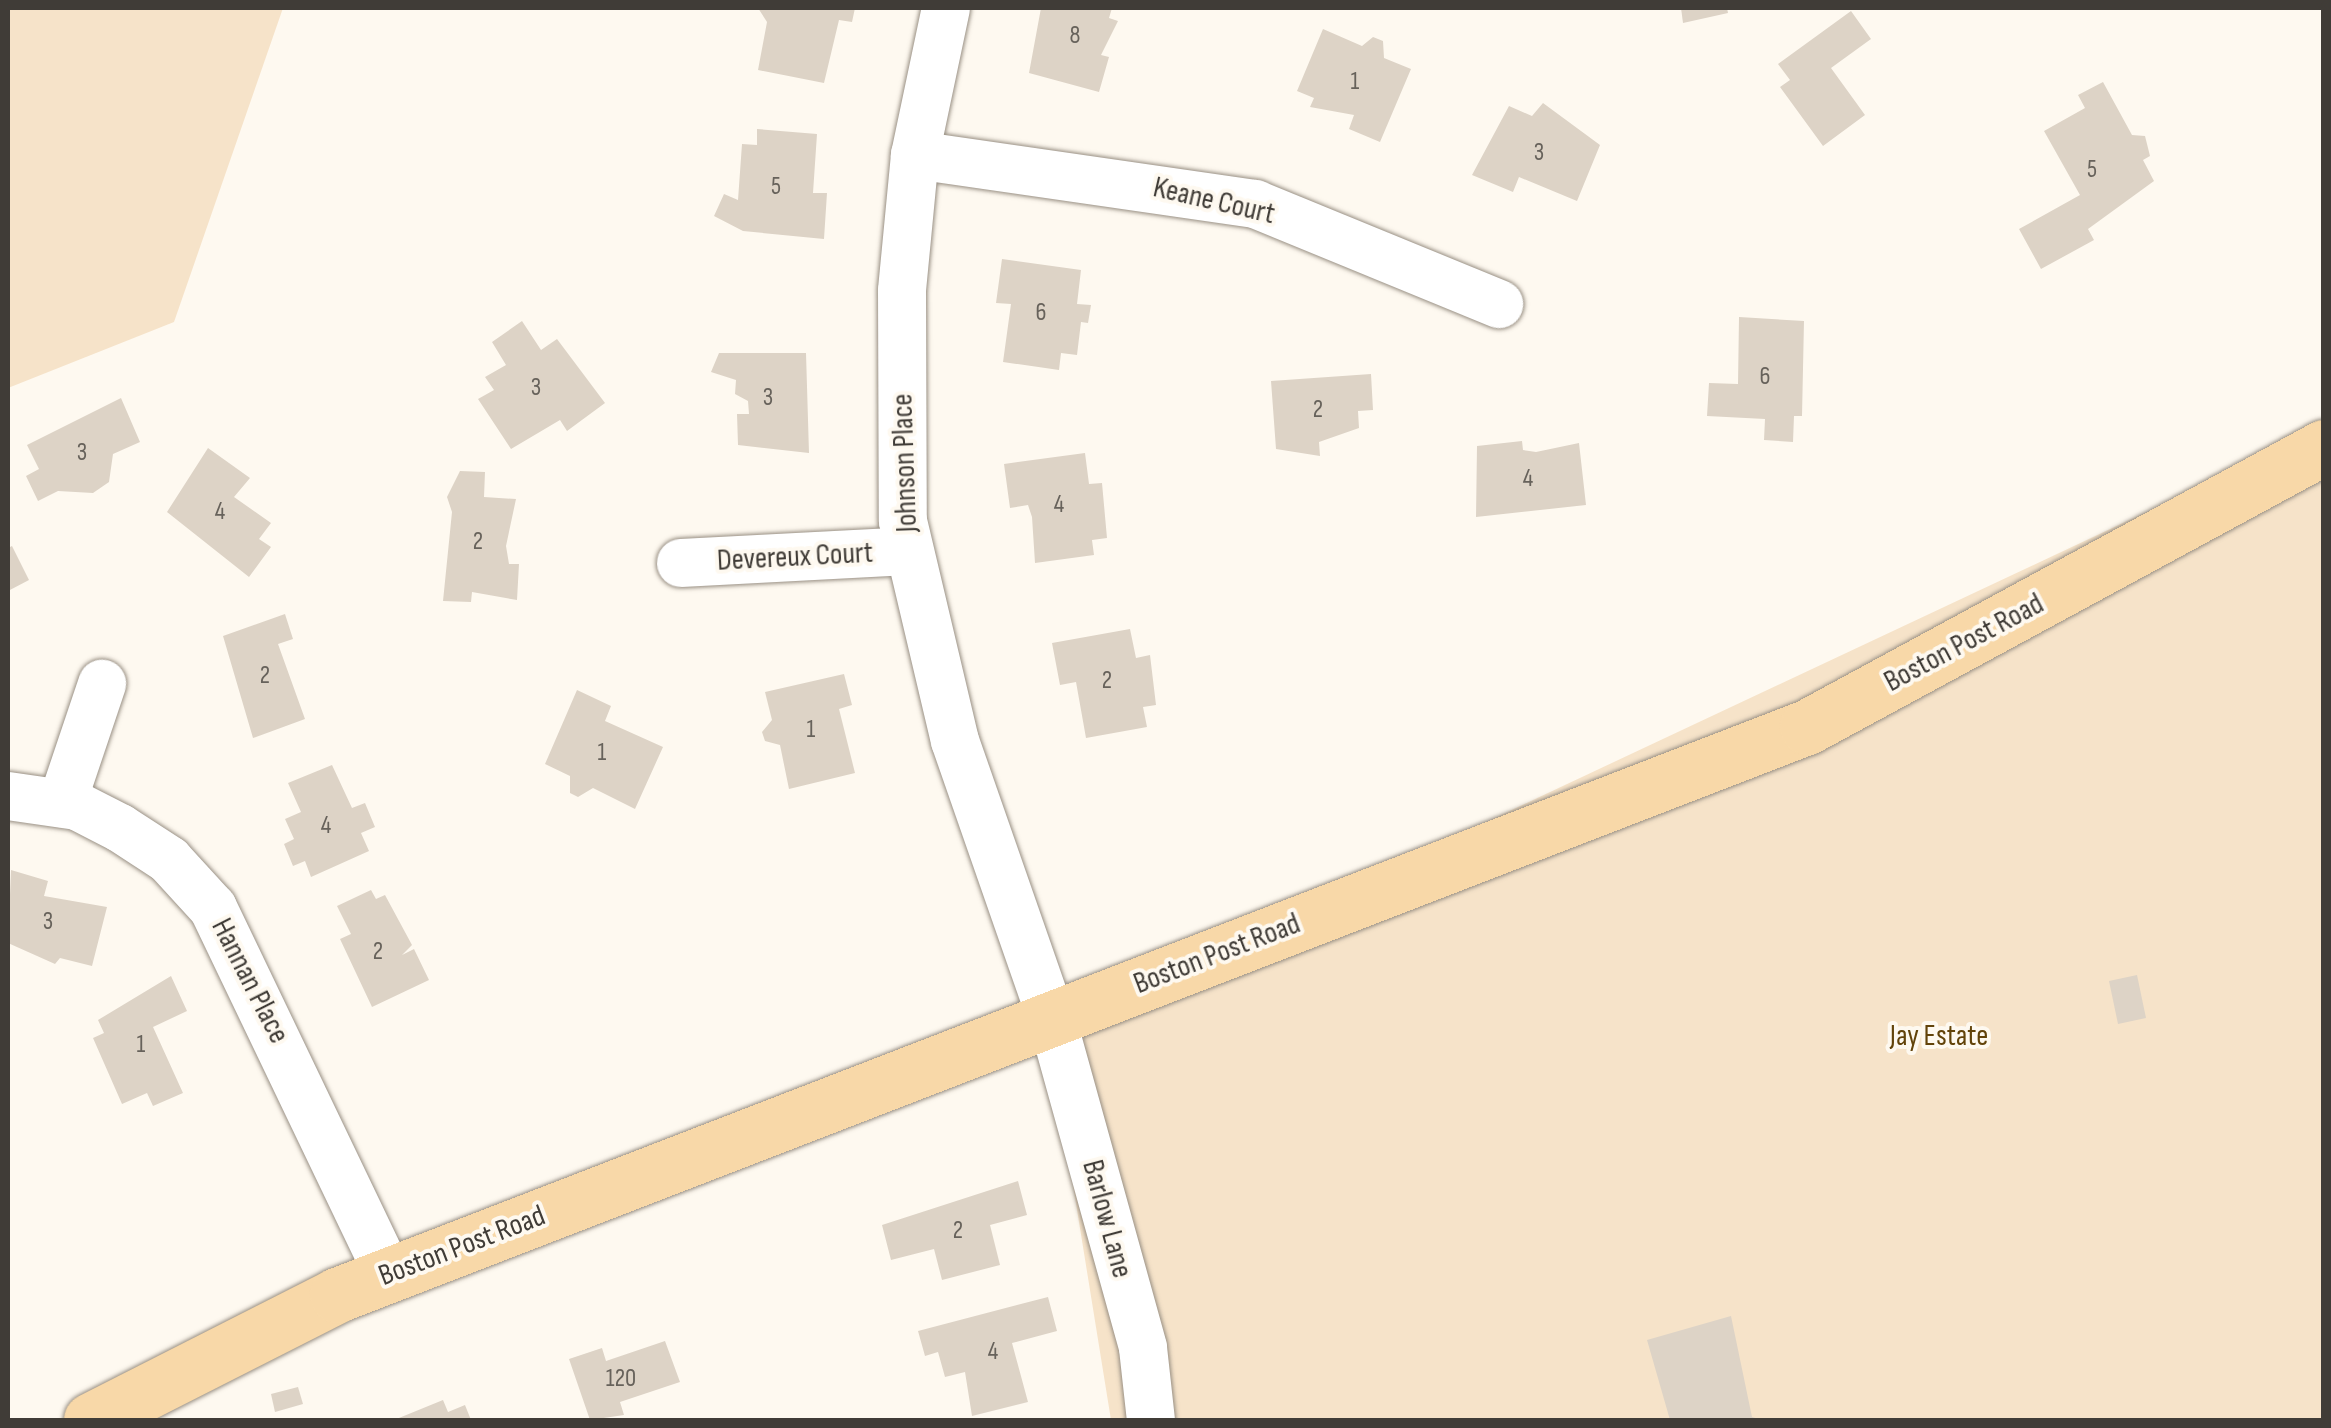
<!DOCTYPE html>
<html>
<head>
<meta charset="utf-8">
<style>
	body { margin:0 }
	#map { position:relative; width:2331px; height:1428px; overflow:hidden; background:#fef9f0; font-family:"Sofia Sans Condensed",sans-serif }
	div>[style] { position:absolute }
	.green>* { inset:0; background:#f6e3c9 }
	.building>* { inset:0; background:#ddd3c6 }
	.roads { filter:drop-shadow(0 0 2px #999084) drop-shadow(0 0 2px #999084) }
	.minor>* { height:48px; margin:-24px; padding:0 24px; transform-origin:24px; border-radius:24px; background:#fff }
	.major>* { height:55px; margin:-27.5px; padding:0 27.5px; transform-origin:27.5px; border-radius:27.5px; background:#f8d8a8 }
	span { translate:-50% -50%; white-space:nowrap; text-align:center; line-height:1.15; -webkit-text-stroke:8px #fef9f0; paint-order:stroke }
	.number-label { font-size:25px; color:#67625b }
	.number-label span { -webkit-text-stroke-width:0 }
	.street-label { font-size:30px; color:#403c37 }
	.park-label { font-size:30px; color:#62430a }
	.frame { position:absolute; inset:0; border:10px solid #403c37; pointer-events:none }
</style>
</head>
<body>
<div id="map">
	<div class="green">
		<i style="clip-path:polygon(8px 8px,283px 8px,174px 322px,8px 388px)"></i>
		<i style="clip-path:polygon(2323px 429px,2323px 1420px,1111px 1420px,1041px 987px,1137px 986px)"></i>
	</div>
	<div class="building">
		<i style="clip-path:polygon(758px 8px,855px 8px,852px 22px,839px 20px,824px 83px,758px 70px,767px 22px)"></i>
		<i style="clip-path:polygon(1041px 8px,1112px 8px,1109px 18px,1118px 21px,1101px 55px,1109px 57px,1099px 92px,1029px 73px)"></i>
		<i style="clip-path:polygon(1681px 8px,1727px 8px,1728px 13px,1683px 23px)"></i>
		<i style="clip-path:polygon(1851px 11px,1871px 39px,1831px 68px,1865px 115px,1823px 146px,1780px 87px,1790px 80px,1778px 64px)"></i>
		<i style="clip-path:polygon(1323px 29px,1362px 46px,1373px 37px,1383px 41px,1384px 58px,1411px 69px,1380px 142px,1349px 129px,1354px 115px,1310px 107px,1314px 98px,1297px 91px)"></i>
		<i style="clip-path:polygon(2103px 82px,2132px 135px,2145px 136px,2150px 156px,2143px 160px,2154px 181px,2088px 229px,2094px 240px,2041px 269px,2019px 229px,2080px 195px,2044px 131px,2085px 108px,2078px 95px)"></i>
		<i style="clip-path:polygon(1543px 103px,1600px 145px,1577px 201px,1519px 177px,1513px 192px,1472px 175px,1509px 106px,1532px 116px)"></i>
		<i style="clip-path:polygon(757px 129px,817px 134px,813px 193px,827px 193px,824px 239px,743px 231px,714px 216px,724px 194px,738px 200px,742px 144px,757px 145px)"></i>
		<i style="clip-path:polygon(1002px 259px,1081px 270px,1077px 304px,1091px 305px,1088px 323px,1081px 322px,1077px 355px,1061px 353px,1059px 370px,1003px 362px,1011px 304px,996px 303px)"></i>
		<i style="clip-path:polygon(1739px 317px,1804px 321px,1802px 416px,1794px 416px,1793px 442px,1764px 440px,1765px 419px,1707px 416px,1709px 383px,1738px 384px)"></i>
		<i style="clip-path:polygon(522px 321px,541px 350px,557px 339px,605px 403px,567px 431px,560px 420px,511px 449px,478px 399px,494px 390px,485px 377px,506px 365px,492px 342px)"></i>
		<i style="clip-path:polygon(719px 353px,806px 353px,809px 453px,738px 445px,737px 414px,749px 414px,748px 401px,735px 394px,736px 380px,711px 372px)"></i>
		<i style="clip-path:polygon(1371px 374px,1373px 410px,1358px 411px,1359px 428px,1319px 442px,1320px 456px,1276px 449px,1271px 381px)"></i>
		<i style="clip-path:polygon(121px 398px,140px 442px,113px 454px,109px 482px,93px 493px,58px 491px,38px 501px,26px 476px,39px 469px,27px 445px)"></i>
		<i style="clip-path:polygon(1522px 441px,1523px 450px,1536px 452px,1579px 443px,1586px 505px,1476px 517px,1477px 446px)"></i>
		<i style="clip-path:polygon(208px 448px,250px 478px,234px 497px,271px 523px,259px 539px,271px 547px,249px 577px,167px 512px)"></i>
		<i style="clip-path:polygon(1085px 453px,1089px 484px,1102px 483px,1107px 538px,1092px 540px,1094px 555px,1035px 563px,1032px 517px,1028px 505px,1010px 508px,1004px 464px)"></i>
		<i style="clip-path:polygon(460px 471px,485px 472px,484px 497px,516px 499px,506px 546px,509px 564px,519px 564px,517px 600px,472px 592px,471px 602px,443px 601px,452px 512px,447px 497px)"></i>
		<i style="clip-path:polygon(12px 546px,29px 580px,8px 591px,8px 548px)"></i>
		<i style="clip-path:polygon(285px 614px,293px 639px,278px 644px,305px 719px,253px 738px,223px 636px)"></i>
		<i style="clip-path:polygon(1130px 629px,1136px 658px,1150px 655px,1156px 705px,1143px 707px,1147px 727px,1086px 738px,1076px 682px,1060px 685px,1052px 643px)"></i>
		<i style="clip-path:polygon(844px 674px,852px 705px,839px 709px,855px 773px,789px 789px,780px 745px,765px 741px,762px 732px,772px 720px,765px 692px)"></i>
		<i style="clip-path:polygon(577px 690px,611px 706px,605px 721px,663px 747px,635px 809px,593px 788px,578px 797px,570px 793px,570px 776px,545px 764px)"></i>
		<i style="clip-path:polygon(332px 765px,352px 808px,365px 803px,375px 827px,361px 833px,369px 851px,311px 877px,305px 861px,293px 866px,284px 844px,294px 839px,285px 819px,301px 812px,288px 783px)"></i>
		<i style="clip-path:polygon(11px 870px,48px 881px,44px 896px,107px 907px,92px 966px,60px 958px,55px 964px,8px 943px)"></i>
		<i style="clip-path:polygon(371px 890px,376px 899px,385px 895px,412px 945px,402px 955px,414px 949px,429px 980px,372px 1007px,340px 939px,351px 934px,337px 906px)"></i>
		<i style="clip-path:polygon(2137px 975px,2146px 1018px,2118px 1024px,2109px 981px)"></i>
		<i style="clip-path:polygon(171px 976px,187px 1011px,153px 1027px,183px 1093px,153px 1106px,147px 1093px,122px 1104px,93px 1038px,104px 1033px,98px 1020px)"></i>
		<i style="clip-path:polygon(1018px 1181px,1027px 1215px,990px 1225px,1000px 1265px,942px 1280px,934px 1249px,891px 1260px,882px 1225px)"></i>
		<i style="clip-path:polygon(1048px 1297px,1057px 1331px,1012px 1343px,1028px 1402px,972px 1416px,965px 1372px,945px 1377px,938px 1352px,925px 1356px,918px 1331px)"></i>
		<i style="clip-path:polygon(1731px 1316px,1752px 1417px,1762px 1420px,1670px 1420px,1647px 1340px)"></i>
		<i style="clip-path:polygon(665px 1341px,680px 1382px,620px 1402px,624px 1415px,590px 1420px,569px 1359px,602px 1348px,606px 1361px)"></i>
		<i style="clip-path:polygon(298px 1387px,303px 1404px,275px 1412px,271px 1394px)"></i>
		<i style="clip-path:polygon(443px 1400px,448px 1412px,465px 1405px,471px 1420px,394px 1420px)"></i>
	</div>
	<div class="roads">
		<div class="minor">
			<i style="left:946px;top:8px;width:150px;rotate:101.9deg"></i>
			<i style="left:915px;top:155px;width:137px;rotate:95.5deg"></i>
			<i style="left:902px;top:291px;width:230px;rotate:89.8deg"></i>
			<i style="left:903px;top:521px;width:226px;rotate:76.7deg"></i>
			<i style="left:955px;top:741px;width:294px;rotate:70.8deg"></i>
			<i style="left:1052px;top:1019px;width:341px;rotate:74.5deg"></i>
			<i style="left:1143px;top:1348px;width:72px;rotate:83.7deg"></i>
			<i style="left:915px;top:155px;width:344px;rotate:8.2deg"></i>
			<i style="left:1255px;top:204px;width:264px;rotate:22.3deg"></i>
			<i style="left:681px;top:563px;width:227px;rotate:-3deg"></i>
			<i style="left:8px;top:796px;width:70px;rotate:8.2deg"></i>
			<i style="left:77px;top:806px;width:48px;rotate:27.1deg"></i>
			<i style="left:120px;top:828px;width:59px;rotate:33.1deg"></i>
			<i style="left:169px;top:860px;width:65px;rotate:47.5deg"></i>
			<i style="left:213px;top:908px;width:406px;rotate:64.4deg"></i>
			<i style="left:62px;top:803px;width:126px;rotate:-71.4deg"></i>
		</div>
		<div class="major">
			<i style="left:91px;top:1420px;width:276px;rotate:-26.9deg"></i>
			<i style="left:337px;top:1295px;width:1576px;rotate:-21.13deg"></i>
			<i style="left:1807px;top:727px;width:588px;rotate:-28.44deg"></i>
		</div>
	</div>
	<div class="number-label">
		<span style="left:1075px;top:36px">8</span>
		<span style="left:1355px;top:82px">1</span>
		<span style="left:1539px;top:153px">3</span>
		<span style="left:2092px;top:170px">5</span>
		<span style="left:776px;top:187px">5</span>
		<span style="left:1041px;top:313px">6</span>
		<span style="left:1765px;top:377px">6</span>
		<span style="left:536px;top:388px">3</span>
		<span style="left:768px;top:398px">3</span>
		<span style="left:1318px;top:410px">2</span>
		<span style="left:82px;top:453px">3</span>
		<span style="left:1528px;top:479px">4</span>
		<span style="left:1059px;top:505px">4</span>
		<span style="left:220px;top:512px">4</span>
		<span style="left:478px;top:542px">2</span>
		<span style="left:265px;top:676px">2</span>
		<span style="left:1107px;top:681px">2</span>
		<span style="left:811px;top:730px">1</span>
		<span style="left:602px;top:753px">1</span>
		<span style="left:326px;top:826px">4</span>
		<span style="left:48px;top:922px">3</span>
		<span style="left:378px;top:952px">2</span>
		<span style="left:141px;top:1045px">1</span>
		<span style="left:958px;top:1231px">2</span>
		<span style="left:993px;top:1352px">4</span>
		<span style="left:621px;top:1379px">120</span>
	</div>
	<div class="street-label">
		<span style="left:1214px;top:201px;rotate:13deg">Keane Court</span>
		<span style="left:905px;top:463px;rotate:-92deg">Johnson Place</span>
		<span style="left:795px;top:557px;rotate:-3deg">Devereux Court</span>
		<span style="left:1964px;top:643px;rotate:-28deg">Boston Post Road</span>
		<span style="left:1217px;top:954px;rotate:-21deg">Boston Post Road</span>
		<span style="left:250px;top:981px;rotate:63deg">Hannan Place</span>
		<span style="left:1107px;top:1219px;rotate:75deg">Barlow Lane</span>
		<span style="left:462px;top:1246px;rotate:-21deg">Boston Post Road</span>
	</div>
	<div class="park-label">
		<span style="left:1939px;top:1036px">Jay Estate</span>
	</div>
	<div class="frame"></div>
</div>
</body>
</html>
